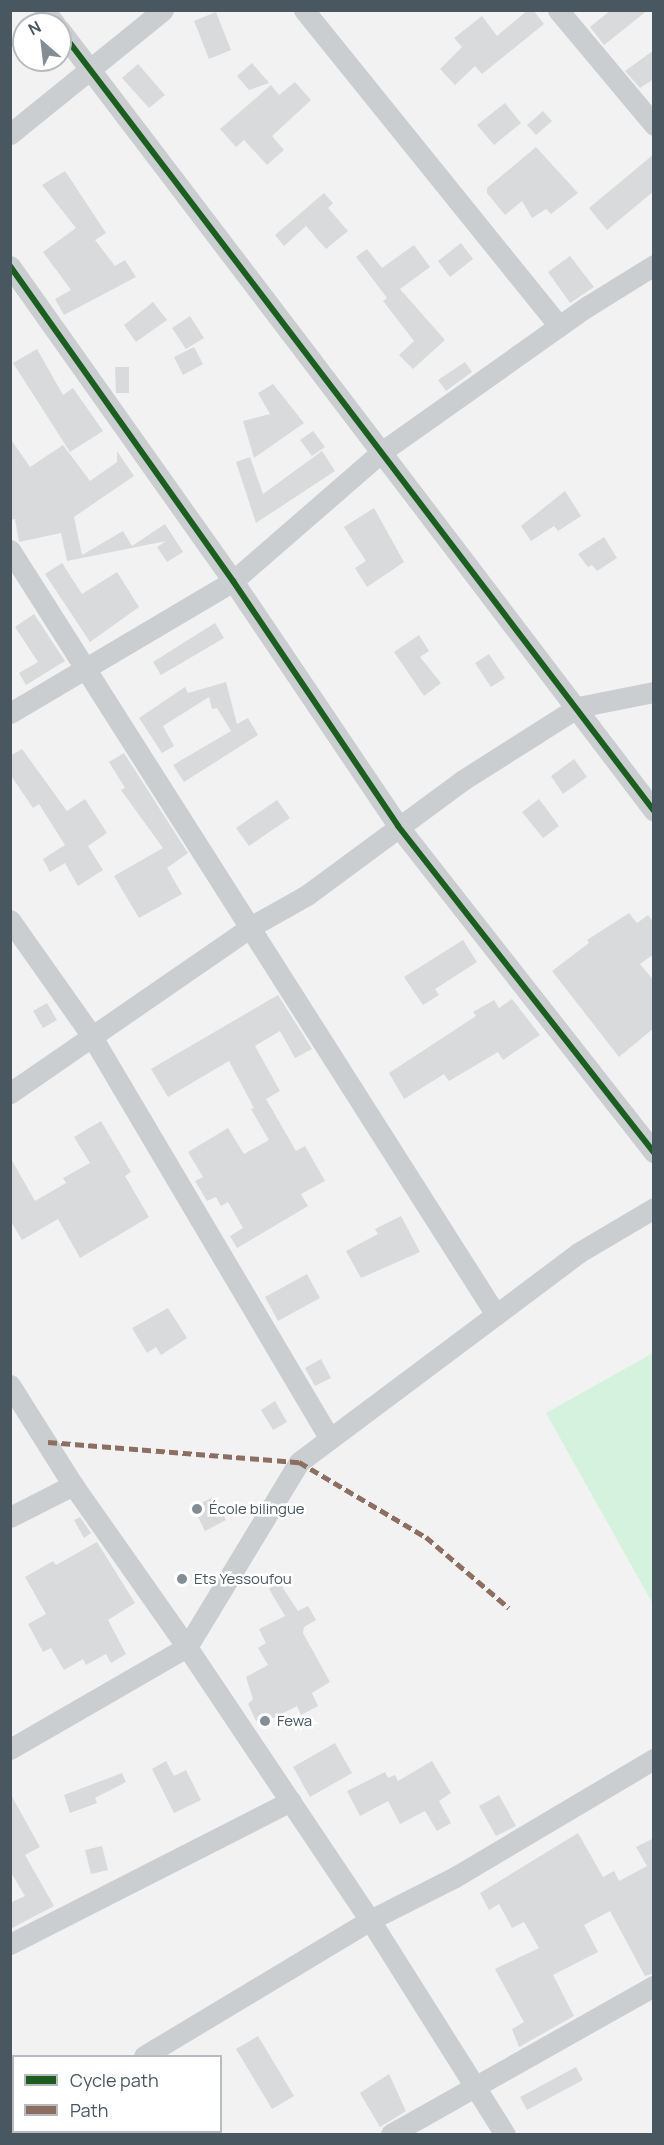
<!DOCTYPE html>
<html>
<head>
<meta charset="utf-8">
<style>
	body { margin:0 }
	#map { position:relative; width:664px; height:2145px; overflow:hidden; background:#f2f2f2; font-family:Manrope,sans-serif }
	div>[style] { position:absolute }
	.green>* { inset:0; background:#d5f2de }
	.building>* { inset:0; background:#d8dadb }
	.street>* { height:21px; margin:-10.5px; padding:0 10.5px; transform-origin:10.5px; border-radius:10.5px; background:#cbced1 }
	.quiet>* { height:4.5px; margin-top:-2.25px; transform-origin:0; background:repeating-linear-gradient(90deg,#8d6e63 0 9px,transparent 0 13.5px) }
	.cycleway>* { height:6px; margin:-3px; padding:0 3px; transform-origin:3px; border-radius:3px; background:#1b5e20 }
	.dots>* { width:16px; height:16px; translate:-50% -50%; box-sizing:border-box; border:3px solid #fff; border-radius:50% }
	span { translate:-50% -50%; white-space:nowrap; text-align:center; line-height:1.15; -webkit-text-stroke:5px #fff; paint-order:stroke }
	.poi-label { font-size:15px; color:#485760 }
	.left { translate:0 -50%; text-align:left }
	.frame { position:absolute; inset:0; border:12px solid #485760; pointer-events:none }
	.legend { position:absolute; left:12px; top:2055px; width:210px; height:78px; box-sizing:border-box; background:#fff; border:2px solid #b6bcbf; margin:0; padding:8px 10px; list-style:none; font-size:18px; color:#485760 }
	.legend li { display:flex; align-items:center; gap:12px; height:30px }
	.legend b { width:30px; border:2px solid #b6bcbf }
	.north { position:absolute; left:12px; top:12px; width:60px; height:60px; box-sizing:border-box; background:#fff; border:2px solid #b6bcbf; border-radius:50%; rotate:332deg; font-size:16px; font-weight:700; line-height:24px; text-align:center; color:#485760 }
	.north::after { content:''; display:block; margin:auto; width:21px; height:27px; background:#848d93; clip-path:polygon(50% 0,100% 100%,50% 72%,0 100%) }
</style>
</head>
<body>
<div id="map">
	<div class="green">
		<i style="clip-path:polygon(653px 1353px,653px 1604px,546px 1413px)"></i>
	</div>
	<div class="building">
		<i style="clip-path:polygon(528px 10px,533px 10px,544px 24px,482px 74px,475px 66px,455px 85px,440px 69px,462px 47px,454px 38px,482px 16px,497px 36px)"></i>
		<i style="clip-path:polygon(611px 10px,648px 10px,604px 45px,590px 27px)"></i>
		<i style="clip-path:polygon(216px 12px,231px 50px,209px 59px,194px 21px)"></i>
		<i style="clip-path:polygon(654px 50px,654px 79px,640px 88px,625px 71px)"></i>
		<i style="clip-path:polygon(252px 63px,269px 83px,249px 90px,237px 76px)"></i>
		<i style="clip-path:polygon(138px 64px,165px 95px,149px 108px,122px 78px)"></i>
		<i style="clip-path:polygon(295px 82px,311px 100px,272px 136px,284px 150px,267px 165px,244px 140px,236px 147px,220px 129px,271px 85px,279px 95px)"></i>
		<i style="clip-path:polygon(505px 103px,521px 123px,494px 145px,477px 125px)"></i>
		<i style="clip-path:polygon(543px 111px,552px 121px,536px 135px,527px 125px)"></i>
		<i style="clip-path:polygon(536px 147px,578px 193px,551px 214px,546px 209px,532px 218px,522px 201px,505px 215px,487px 193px,487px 188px)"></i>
		<i style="clip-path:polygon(654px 154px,654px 191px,607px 230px,589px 208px)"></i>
		<i style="clip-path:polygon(65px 171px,106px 233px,95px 240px,115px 266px,125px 260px,136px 277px,64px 315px,55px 299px,71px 290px,43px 252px,76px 228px,42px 185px)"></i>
		<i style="clip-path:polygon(324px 193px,333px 203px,328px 208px,348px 231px,326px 249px,306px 226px,284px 246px,275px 235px)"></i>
		<i style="clip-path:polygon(461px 243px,473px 259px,450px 277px,438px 261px)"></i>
		<i style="clip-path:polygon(414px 245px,430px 267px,400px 289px,445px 340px,413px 369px,399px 355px,414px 341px,383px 301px,387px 298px,356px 257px,367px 249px,382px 268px)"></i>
		<i style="clip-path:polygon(570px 256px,594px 287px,570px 303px,548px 272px)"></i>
		<i style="clip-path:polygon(153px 302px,167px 320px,136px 342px,124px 325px)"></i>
		<i style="clip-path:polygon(190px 316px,204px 338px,186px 349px,172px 328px)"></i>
		<i style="clip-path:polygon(194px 347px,203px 364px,183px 375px,174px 357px)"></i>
		<i style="clip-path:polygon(37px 349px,63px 395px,73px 388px,103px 431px,70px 452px,13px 363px)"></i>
		<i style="clip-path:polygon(465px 362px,472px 372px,446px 391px,438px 380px)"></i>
		<i style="clip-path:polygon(115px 367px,129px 367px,129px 393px,116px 393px)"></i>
		<i style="clip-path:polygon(273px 384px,304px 423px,254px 458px,243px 421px,270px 414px,258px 393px)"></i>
		<i style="clip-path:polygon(313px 431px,325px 447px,312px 456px,300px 440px)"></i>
		<i style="clip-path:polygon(10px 438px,30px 467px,63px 445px,90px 481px,117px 462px,117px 451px,134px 476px,74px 517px,82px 555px,123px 531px,132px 546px,165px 524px,183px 552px,167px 562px,157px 547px,166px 541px,67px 561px,61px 533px,19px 542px,15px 519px,10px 520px)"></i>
		<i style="clip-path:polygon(322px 451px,335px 471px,256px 523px,236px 462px,250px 457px,263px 494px)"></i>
		<i style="clip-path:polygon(565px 491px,581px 516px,558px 531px,554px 526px,531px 541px,521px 526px)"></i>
		<i style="clip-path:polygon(374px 508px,404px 562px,367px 587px,355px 568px,366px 561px,344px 527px)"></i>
		<i style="clip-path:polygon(604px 537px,617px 558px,597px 571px,592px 565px,588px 567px,578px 554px)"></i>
		<i style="clip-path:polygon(62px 563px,82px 594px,117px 572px,139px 607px,90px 642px,45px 574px)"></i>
		<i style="clip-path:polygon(34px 614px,65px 661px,26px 685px,19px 673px,38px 662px,15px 627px)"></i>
		<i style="clip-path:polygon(215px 623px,224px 638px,161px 675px,153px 662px)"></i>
		<i style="clip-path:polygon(419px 635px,429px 651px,420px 657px,441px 683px,424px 696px,394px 652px)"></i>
		<i style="clip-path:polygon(489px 654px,505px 678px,491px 687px,475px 663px)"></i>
		<i style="clip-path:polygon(226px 682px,237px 724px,248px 718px,258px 735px,184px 782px,173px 765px,231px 731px,217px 708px,212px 709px,209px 697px,163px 726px,174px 746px,162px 753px,139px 718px,185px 687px,188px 693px)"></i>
		<i style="clip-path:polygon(22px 749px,67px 811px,85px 799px,107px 833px,88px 846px,103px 870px,78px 886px,65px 863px,50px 872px,43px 859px,65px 845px,39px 804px,33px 808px,10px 774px,10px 756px)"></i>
		<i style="clip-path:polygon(124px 753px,188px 853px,167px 868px,182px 894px,139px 918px,114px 876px,163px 848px,121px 790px,125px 788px,109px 762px)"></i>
		<i style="clip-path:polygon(574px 759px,587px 777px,563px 794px,551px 776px)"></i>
		<i style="clip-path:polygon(539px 799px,559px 826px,543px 838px,522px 812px)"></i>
		<i style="clip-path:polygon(277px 800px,290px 818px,249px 846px,236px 828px)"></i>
		<i style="clip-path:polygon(629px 913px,637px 923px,648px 915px,654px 923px,654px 954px,640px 964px,654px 981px,654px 1028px,619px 1057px,552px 971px,589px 943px,587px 940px)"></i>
		<i style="clip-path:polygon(463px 940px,477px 962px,435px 989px,439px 995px,423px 1005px,404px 977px)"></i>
		<i style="clip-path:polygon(278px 995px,312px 1049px,295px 1058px,280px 1031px,255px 1046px,280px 1091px,266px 1099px,296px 1151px,305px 1146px,325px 1181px,301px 1194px,308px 1206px,237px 1248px,230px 1236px,243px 1228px,228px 1202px,221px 1206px,216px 1197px,207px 1201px,195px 1181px,203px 1177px,188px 1152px,228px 1128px,244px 1154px,269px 1140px,251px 1109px,254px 1108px,229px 1061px,168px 1097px,151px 1069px)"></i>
		<i style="clip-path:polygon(512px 999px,540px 1035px,503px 1060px,498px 1052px,449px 1081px,444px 1074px,404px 1099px,389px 1073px,476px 1016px,473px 1012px,494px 1000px,499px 1008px)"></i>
		<i style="clip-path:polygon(47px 1003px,57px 1020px,43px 1028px,33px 1011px)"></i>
		<i style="clip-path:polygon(101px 1121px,131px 1172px,125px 1176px,149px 1217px,80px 1258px,58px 1219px,22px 1240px,10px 1220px,10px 1157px,35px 1201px,66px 1183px,63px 1178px,90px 1163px,74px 1137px)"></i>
		<i style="clip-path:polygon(401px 1216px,420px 1252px,361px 1278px,346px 1251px,378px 1234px,375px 1229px)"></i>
		<i style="clip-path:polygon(307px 1274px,320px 1298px,278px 1321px,265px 1297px)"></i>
		<i style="clip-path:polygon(168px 1308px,187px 1338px,161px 1355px,156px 1347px,147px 1353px,132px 1328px)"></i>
		<i style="clip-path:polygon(321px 1359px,331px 1378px,315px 1386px,305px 1368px)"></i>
		<i style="clip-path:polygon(275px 1401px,287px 1422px,273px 1430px,261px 1410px)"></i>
		<i style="clip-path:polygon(213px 1497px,226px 1520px,205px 1531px,193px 1507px)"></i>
		<i style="clip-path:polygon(80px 1517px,91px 1533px,84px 1538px,74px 1520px)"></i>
		<i style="clip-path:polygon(97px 1542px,135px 1603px,108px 1620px,126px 1654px,111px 1663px,106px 1654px,86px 1665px,83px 1659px,64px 1670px,51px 1648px,43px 1652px,28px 1624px,46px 1614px,25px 1577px,53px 1561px,56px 1565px)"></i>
		<i style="clip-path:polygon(279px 1582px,298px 1611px,308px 1606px,316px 1620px,304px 1627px,303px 1633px,330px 1682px,312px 1693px,318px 1706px,301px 1715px,297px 1706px,264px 1723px,261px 1718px,256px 1721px,248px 1704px,253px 1699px,246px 1677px,268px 1665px,258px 1648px,266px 1643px,259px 1629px,285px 1616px,269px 1589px)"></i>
		<i style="clip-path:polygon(335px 1743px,352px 1773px,310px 1797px,293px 1767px)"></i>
		<i style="clip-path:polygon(166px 1761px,174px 1776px,186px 1770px,201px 1800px,174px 1813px,152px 1769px)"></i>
		<i style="clip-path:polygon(432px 1761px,451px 1793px,439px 1801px,451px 1823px,437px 1831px,425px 1811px,400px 1824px,388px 1801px,360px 1816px,347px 1791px,385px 1772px,388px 1778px,395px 1775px,398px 1781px)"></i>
		<i style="clip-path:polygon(122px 1773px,126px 1782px,95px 1798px,97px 1803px,70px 1813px,64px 1795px)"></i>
		<i style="clip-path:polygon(10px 1793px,40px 1847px,25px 1855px,54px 1906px,10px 1929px,10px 1903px,25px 1896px,10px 1871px)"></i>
		<i style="clip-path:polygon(499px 1795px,516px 1826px,496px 1836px,479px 1806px)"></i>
		<i style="clip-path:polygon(578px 1833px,603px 1877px,614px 1871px,619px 1881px,647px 1866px,636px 1847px,654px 1838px,654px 1973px,645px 1976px,610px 1911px,584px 1925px,598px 1952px,553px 1975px,574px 2016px,519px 2047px,512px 2029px,524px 2022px,495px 1969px,539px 1948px,524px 1922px,512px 1928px,499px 1904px,489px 1910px,480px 1893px)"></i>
		<i style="clip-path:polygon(102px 1846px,108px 1870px,91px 1874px,85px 1850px)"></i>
		<i style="clip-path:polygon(258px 2036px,294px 2096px,272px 2109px,236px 2049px)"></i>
		<i style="clip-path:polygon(576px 2067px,583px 2080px,527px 2110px,520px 2097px)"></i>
		<i style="clip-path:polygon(389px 2074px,406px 2111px,380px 2127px,360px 2093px)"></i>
	</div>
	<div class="street">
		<i style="left:44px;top:10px;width:18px;rotate:52deg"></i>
		<i style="left:304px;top:10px;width:406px;rotate:51.1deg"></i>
		<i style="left:558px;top:10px;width:150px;rotate:50.1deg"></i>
		<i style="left:60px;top:30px;width:981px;rotate:52.74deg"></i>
		<i style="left:10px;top:134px;width:197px;rotate:-39deg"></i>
		<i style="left:10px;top:266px;width:386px;rotate:54.7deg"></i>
		<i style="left:233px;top:581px;width:295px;rotate:56deg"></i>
		<i style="left:398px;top:826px;width:415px;rotate:51.9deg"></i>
		<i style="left:10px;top:550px;width:906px;rotate:57.57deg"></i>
		<i style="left:10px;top:713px;width:259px;rotate:-30.6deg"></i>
		<i style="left:233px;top:581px;width:195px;rotate:-41deg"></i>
		<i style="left:380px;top:453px;width:255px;rotate:-35.3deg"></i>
		<i style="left:588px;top:306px;width:78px;rotate:-31.8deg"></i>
		<i style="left:10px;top:920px;width:141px;rotate:54.8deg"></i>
		<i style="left:91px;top:1035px;width:469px;rotate:59.4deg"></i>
		<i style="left:10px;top:1093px;width:294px;rotate:-34.6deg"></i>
		<i style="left:252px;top:926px;width:63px;rotate:-29.4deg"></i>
		<i style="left:307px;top:895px;width:194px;rotate:-36.4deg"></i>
		<i style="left:463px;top:780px;width:136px;rotate:-32.4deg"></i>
		<i style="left:578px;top:707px;width:77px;rotate:-11.2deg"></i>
		<i style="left:10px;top:1385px;width:118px;rotate:57.8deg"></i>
		<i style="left:73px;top:1485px;width:198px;rotate:54.9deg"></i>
		<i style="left:187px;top:1647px;width:216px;rotate:-58.8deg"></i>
		<i style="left:299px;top:1462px;width:349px;rotate:-36.8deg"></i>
		<i style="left:578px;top:1253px;width:88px;rotate:-30.6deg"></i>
		<i style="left:10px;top:1517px;width:71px;rotate:-26.9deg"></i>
		<i style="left:10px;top:1749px;width:204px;rotate:-30deg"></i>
		<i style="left:187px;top:1647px;width:329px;rotate:56.2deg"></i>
		<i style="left:370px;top:1920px;width:253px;rotate:57.8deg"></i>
		<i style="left:10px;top:1944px;width:315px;rotate:-27deg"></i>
		<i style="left:144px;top:2056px;width:264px;rotate:-31deg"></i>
		<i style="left:370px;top:1920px;width:95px;rotate:-26.8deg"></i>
		<i style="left:455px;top:1877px;width:231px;rotate:-30.7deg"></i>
		<i style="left:14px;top:2134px;width:5px;rotate:-22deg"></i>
		<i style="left:391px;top:2134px;width:302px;rotate:-29.4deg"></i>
	</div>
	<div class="quiet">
		<i style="left:48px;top:1442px;width:252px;rotate:4.6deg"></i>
		<i style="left:299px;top:1462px;width:147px;rotate:30.6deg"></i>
		<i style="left:426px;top:1537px;width:109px;rotate:40.5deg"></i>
	</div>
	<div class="cycleway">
		<i style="left:60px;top:30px;width:981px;rotate:52.74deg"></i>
		<i style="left:10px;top:266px;width:386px;rotate:54.7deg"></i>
		<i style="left:233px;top:581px;width:295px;rotate:56deg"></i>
		<i style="left:398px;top:826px;width:415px;rotate:51.9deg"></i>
	</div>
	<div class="dots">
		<i style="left:197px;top:1509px;background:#848d93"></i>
		<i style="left:182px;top:1579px;background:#848d93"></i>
		<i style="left:265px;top:1721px;background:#848d93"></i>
	</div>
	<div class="poi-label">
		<span class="left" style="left:209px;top:1509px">École bilingue</span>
		<span class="left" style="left:194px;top:1579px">Ets Yessoufou</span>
		<span class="left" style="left:277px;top:1721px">Fewa</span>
	</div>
	<div class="frame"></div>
	<ul class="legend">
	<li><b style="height:8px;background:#1b5e20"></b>Cycle path</li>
	<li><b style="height:8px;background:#8d6e63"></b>Path</li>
	</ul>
	<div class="north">N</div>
</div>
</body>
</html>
